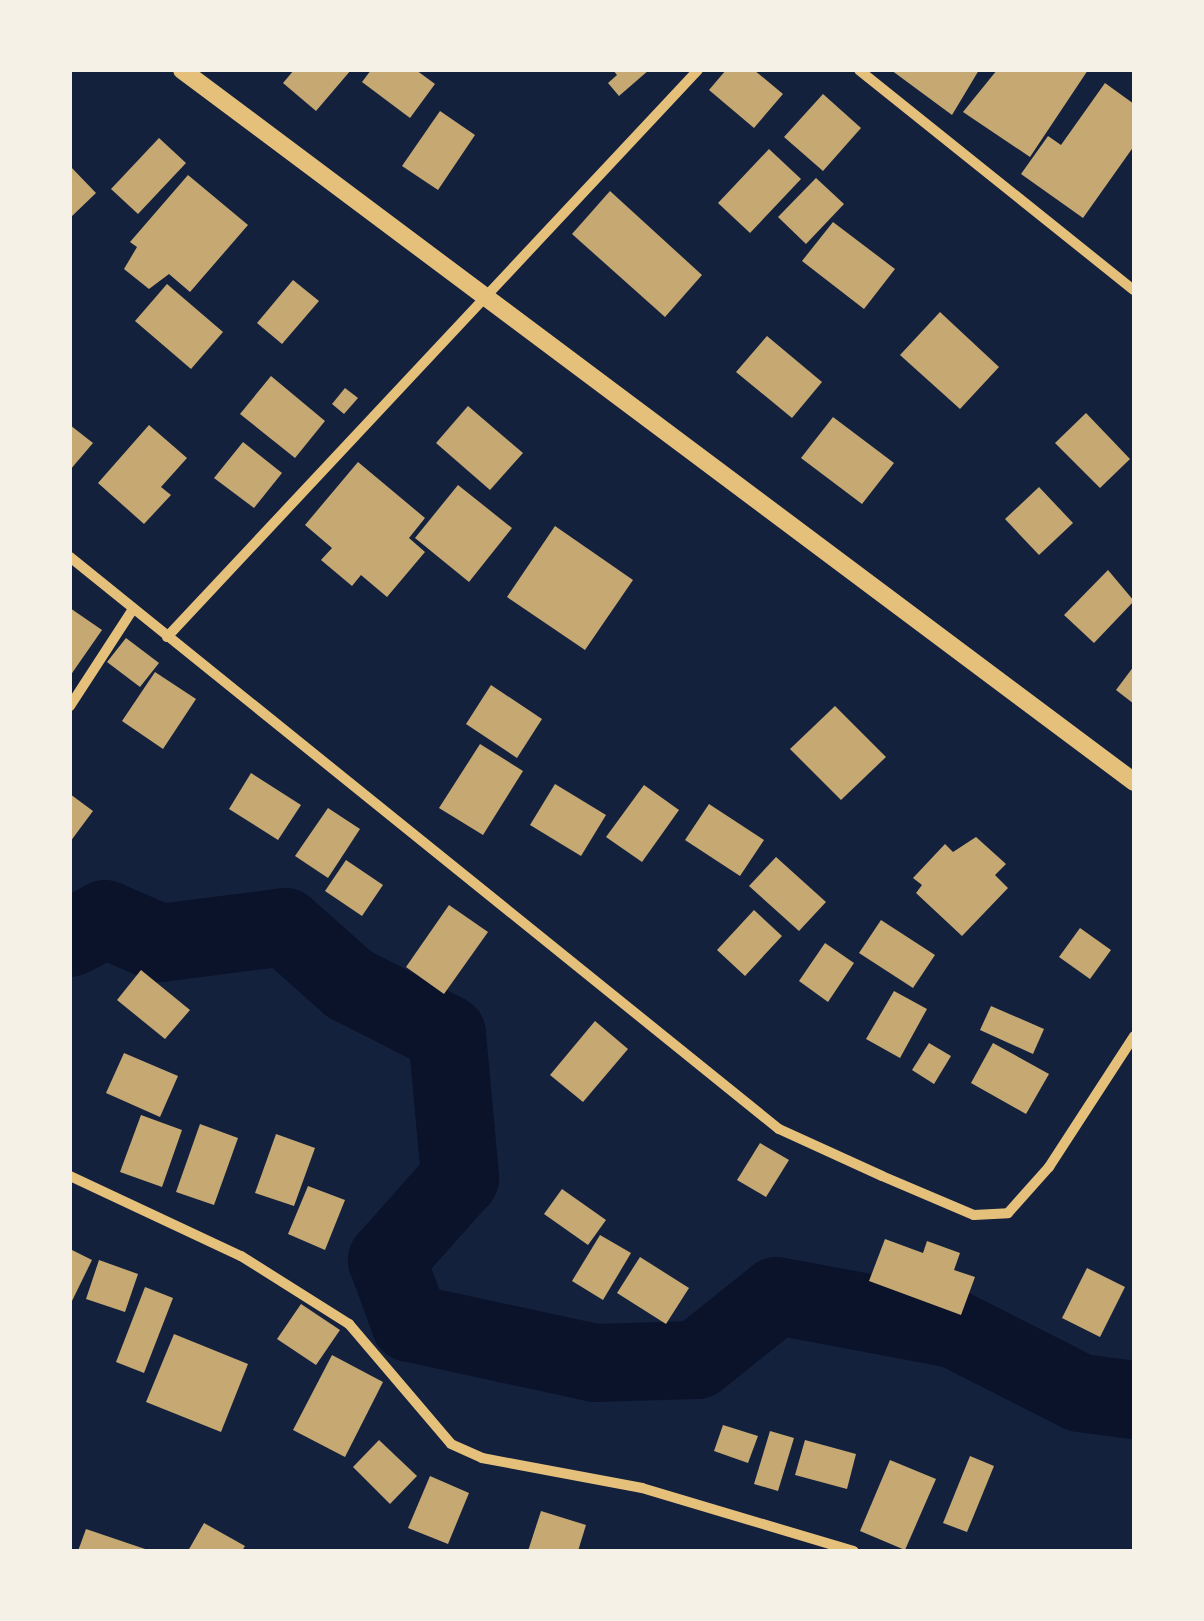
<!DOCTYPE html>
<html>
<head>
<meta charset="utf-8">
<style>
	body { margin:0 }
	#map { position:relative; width:1204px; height:1621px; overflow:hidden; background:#14213d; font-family:"DM Sans",sans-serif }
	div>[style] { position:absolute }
	.river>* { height:78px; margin:-39px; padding:0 39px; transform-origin:39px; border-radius:39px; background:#0b132b }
	.building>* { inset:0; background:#c6a872 }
	.minor>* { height:10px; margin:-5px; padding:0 5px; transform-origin:5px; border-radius:5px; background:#e5c07b }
	.tertiary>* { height:18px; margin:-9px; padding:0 9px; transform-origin:9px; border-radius:9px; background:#e5c07b }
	span { translate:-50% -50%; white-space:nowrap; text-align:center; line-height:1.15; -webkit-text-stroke:8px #f6f1e7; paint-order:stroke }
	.frame { position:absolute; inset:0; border:72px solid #f6f1e7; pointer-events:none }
</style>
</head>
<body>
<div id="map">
	<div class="river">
		<i style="left:70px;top:938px;width:40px;rotate:-28deg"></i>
		<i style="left:105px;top:919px;width:60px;rotate:23.6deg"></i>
		<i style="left:160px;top:943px;width:126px;rotate:-7.3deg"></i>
		<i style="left:285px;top:927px;width:86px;rotate:41.7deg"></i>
		<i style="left:349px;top:984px;width:110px;rotate:27deg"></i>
		<i style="left:447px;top:1034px;width:145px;rotate:84.8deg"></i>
		<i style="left:460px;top:1178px;width:110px;rotate:131.7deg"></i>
		<i style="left:387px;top:1260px;width:67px;rotate:69.9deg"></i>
		<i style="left:410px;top:1323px;width:189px;rotate:12.2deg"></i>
		<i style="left:595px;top:1363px;width:102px;rotate:-1.7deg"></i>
		<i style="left:697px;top:1360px;width:102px;rotate:-38.7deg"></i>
		<i style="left:777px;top:1296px;width:180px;rotate:10.6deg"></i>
		<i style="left:954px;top:1329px;width:141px;rotate:26.9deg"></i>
		<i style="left:1080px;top:1393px;width:54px;rotate:7.4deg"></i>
	</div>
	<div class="building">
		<i style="clip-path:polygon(294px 70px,351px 70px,316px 111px,283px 83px)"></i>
		<i style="clip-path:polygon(371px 70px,416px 70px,435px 84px,410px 118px,362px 82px)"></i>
		<i style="clip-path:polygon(613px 70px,649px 70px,619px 96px,608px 83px,617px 75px)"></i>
		<i style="clip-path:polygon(726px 70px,754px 70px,783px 94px,754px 128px,709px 90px)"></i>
		<i style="clip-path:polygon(891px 70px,979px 70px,952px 115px)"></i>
		<i style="clip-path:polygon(997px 70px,1088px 70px,1030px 157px,963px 112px)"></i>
		<i style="clip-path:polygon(1105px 83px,1134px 104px,1134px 146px,1083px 218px,1021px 174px,1048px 136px,1061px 145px)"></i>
		<i style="clip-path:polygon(823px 94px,861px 128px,823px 171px,784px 137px)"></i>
		<i style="clip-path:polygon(440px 111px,475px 135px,438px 190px,402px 166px)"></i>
		<i style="clip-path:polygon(159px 138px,186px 163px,138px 214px,111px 189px)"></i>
		<i style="clip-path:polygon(769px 149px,801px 179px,750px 233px,718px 203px)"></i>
		<i style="clip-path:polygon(70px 166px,96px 193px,70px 218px)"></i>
		<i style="clip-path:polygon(188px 175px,248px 225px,190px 292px,169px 274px,149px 289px,124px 269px,137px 247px,130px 242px)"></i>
		<i style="clip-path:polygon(816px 178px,844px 204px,806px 244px,778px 217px)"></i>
		<i style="clip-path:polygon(610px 191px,702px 275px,665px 317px,572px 234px)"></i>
		<i style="clip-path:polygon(833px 222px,895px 269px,864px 309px,802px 261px)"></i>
		<i style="clip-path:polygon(293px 280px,319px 301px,282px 344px,257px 323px)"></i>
		<i style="clip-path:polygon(167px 284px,223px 332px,191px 369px,135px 321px)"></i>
		<i style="clip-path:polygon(940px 312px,999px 367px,960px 409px,900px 355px)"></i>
		<i style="clip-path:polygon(767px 336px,822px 382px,792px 418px,736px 372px)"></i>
		<i style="clip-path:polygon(271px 376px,325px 421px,295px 458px,240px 414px)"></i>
		<i style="clip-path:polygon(345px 388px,358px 398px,344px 414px,332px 404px)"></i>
		<i style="clip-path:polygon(468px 406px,523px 453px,490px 490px,436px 443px)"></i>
		<i style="clip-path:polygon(1086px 413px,1130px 459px,1100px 488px,1055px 443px)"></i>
		<i style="clip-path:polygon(833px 417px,894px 463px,862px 504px,801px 458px)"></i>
		<i style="clip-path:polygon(70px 425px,93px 443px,70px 470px)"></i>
		<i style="clip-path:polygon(149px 425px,187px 458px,161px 487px,171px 495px,144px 524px,98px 483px)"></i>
		<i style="clip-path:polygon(243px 442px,282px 473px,254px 508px,214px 478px)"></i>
		<i style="clip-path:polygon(358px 462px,425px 518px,409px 538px,425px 552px,387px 597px,361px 575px,352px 586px,321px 560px,332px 548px,305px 525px)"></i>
		<i style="clip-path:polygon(458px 485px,512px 528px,469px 582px,415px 538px)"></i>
		<i style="clip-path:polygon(1039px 487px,1073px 523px,1039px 555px,1005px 519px)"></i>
		<i style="clip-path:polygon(555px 526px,633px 580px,585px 650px,507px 597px)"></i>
		<i style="clip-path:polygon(1108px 570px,1134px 601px,1094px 643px,1064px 615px)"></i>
		<i style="clip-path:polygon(70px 608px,102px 630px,70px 676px)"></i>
		<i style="clip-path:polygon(126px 638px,159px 663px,140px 687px,107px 662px)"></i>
		<i style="clip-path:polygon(1134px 666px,1134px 704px,1116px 690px)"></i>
		<i style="clip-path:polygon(155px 672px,196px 699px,163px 749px,122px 721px)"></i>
		<i style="clip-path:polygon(491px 685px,542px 719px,517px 758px,466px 724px)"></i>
		<i style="clip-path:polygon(835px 706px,886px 757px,841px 800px,790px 749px)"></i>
		<i style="clip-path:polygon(480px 744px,523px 771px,483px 835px,439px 808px)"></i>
		<i style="clip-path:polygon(251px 773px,301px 805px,278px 840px,229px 809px)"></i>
		<i style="clip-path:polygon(555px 784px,606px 815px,581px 856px,530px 825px)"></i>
		<i style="clip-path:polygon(644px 785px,679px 810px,642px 862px,606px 837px)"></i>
		<i style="clip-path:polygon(70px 794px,93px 811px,70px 842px)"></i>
		<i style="clip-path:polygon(709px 804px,764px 840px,740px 876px,685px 840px)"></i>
		<i style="clip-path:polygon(328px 808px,360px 829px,328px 878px,295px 856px)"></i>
		<i style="clip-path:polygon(976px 837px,1006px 864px,995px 875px,1008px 888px,962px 936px,916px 893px,922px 885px,913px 878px,945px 844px,953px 852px)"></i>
		<i style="clip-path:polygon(776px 857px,826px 902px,799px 931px,749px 886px)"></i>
		<i style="clip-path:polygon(346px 860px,383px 885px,362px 916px,325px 891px)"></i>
		<i style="clip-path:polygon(449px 905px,488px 932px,444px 994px,406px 967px)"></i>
		<i style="clip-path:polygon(754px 910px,782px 936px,745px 976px,717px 950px)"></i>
		<i style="clip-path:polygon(881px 920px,935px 955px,913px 988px,859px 953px)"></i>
		<i style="clip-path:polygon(1080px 928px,1111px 950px,1090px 979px,1059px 957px)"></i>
		<i style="clip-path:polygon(825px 943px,854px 963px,828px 1002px,799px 981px)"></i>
		<i style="clip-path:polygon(141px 970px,190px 1010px,165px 1039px,117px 1000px)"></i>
		<i style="clip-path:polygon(894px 991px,927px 1009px,900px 1058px,866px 1039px)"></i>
		<i style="clip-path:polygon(991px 1006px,1044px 1029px,1033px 1054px,980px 1030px)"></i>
		<i style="clip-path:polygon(595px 1021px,628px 1049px,583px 1102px,550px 1075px)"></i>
		<i style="clip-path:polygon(929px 1043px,951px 1056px,934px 1084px,912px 1070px)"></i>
		<i style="clip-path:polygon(993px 1043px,1049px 1074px,1026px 1114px,971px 1083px)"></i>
		<i style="clip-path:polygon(124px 1053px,178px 1076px,160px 1117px,106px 1093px)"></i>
		<i style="clip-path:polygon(141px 1115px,182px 1130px,162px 1187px,120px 1172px)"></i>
		<i style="clip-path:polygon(200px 1124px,238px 1138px,214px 1205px,176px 1192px)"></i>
		<i style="clip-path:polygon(276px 1134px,315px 1148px,294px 1206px,255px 1193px)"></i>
		<i style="clip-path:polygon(760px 1143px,789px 1160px,766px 1197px,737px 1180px)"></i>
		<i style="clip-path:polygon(308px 1186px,345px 1200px,325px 1250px,288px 1234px)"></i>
		<i style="clip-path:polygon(562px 1189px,606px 1220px,588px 1245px,544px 1214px)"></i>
		<i style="clip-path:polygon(600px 1235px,631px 1253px,603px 1300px,572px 1281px)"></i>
		<i style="clip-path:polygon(885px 1239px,923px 1253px,927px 1241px,960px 1253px,954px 1270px,975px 1277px,961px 1315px,869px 1281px)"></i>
		<i style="clip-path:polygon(70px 1249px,92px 1260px,70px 1305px)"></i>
		<i style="clip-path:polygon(640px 1257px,689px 1288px,666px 1324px,617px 1293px)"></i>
		<i style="clip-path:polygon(99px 1260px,138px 1274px,125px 1312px,86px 1299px)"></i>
		<i style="clip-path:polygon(1087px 1268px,1125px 1287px,1100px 1337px,1062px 1318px)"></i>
		<i style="clip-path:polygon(145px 1287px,173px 1298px,144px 1373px,116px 1362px)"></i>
		<i style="clip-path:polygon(301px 1304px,340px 1330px,316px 1365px,277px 1339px)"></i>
		<i style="clip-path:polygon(174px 1334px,248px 1364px,221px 1432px,146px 1402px)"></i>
		<i style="clip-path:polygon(332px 1355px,383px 1382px,345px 1457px,293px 1430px)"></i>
		<i style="clip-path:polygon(723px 1425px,758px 1436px,748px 1463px,714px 1451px)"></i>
		<i style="clip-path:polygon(770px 1431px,794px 1438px,778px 1491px,754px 1484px)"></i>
		<i style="clip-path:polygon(379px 1440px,417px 1476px,390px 1504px,353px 1467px)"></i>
		<i style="clip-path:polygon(805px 1440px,856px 1454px,847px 1489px,795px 1475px)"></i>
		<i style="clip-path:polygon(970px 1456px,994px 1466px,967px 1532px,943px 1523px)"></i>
		<i style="clip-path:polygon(890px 1460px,936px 1479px,905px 1550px,860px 1531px)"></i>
		<i style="clip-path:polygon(430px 1476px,469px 1493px,448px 1544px,408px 1528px)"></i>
		<i style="clip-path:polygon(541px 1511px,586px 1525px,578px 1551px,528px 1551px)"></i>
		<i style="clip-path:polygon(204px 1523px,245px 1546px,242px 1551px,188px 1551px)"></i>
		<i style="clip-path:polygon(86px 1529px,148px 1550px,148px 1551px,78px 1551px)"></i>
	</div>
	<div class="minor">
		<i style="left:859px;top:70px;width:352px;rotate:38.7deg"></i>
		<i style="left:70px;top:557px;width:911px;rotate:38.9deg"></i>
		<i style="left:779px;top:1129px;width:113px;rotate:24.5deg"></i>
		<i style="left:882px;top:1176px;width:100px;rotate:23deg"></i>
		<i style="left:974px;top:1215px;width:34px;rotate:-3deg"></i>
		<i style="left:1008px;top:1213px;width:62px;rotate:-48.3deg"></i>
		<i style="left:1049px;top:1167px;width:156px;rotate:-57deg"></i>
		<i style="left:167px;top:637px;width:777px;rotate:-46.88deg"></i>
		<i style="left:70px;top:706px;width:116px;rotate:-57deg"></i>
		<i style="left:70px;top:1176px;width:189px;rotate:25.1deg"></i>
		<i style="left:241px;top:1256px;width:128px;rotate:32.2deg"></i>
		<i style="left:349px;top:1324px;width:157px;rotate:49.6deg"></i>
		<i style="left:451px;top:1444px;width:34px;rotate:24deg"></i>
		<i style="left:482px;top:1458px;width:163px;rotate:10.6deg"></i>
		<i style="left:642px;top:1488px;width:221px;rotate:16.6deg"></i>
	</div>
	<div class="tertiary">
		<i style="left:182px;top:70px;width:1189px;rotate:36.79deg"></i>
	</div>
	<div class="frame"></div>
</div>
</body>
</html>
